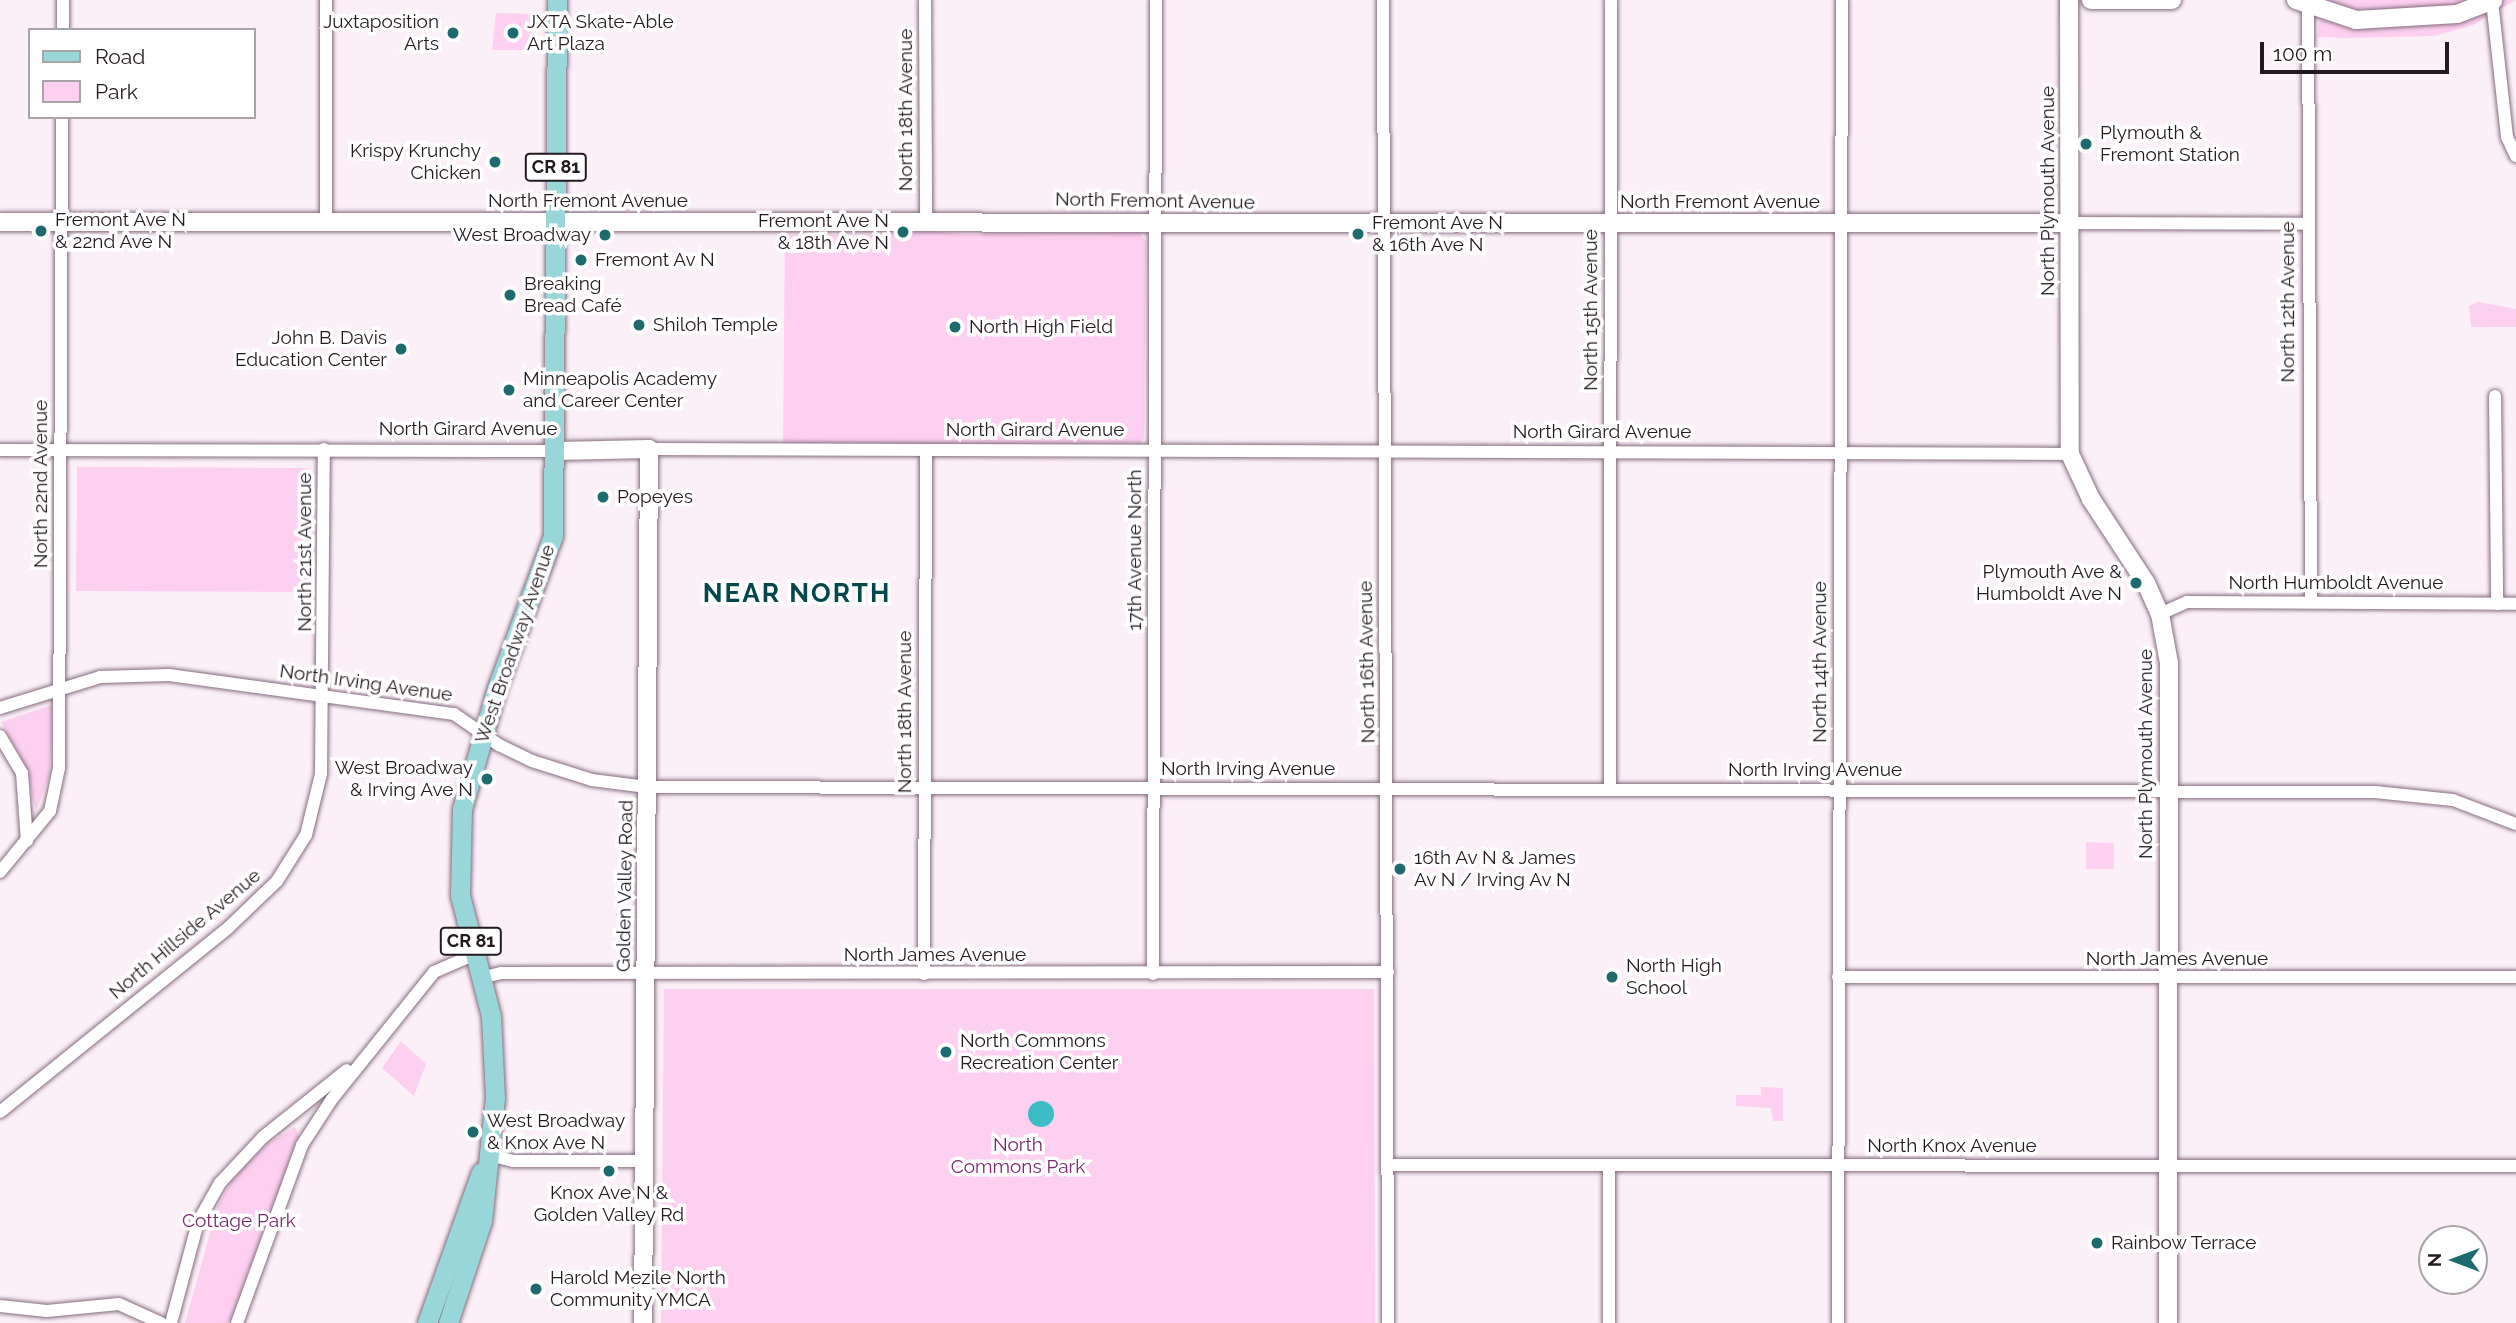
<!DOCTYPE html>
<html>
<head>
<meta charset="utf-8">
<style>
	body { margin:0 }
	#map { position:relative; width:2516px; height:1323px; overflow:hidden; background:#fcf0f8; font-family:Raleway,sans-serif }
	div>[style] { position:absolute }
	.green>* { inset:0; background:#fdcff1 }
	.water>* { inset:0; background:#3cbcc5 }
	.round { border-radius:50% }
	.roads { filter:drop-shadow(0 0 2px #856c7e) drop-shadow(0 0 2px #856c7e) }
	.street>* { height:12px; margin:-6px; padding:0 6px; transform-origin:6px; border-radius:6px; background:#fff }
	.secondary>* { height:18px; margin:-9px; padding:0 9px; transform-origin:9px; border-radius:9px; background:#fff }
	.primary>* { height:19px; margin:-9.5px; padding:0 9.5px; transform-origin:9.5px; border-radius:9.5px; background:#98d6da }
	.dots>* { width:19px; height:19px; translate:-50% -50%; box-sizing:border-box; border:4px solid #fff; border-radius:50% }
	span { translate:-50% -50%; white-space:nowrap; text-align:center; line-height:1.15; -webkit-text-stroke:7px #fff; paint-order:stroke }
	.shield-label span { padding:2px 5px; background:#fff; border:2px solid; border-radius:5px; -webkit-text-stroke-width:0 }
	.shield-label { font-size:18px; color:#231921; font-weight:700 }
	.poi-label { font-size:19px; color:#231921 }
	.right { translate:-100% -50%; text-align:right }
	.left { translate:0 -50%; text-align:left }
	.street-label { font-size:19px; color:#231921 }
	.park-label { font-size:19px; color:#79286b }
	.district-label { font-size:26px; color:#05484c; font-weight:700; letter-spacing:2px }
	.legend { position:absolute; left:28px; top:28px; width:228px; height:91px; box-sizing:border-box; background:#fff; border:2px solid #a7a3a6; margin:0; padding:9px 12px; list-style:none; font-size:21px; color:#231921 }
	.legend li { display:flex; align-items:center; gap:14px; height:35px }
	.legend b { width:35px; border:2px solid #a7a3a6 }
	.north { position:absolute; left:2418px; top:1225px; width:70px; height:70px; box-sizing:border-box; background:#fff; border:2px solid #a7a3a6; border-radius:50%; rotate:270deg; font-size:19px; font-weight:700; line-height:28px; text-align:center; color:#231921 }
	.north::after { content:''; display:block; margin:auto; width:24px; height:32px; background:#1d6a6f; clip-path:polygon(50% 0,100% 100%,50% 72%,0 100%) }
	.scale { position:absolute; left:2260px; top:42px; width:189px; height:32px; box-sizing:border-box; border:4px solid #231921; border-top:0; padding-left:9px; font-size:21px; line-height:24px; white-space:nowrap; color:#231921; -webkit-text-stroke:5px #fff; paint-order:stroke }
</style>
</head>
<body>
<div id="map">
	<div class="green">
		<i style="clip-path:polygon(2321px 0,2516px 0,2473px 25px,2435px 36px,2346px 38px,2318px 37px)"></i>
		<i style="clip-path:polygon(496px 13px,531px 14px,533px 50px,492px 50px)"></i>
		<i style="clip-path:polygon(1127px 228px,1141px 233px,1146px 242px,1144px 438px,1140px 444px,783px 445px,785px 235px,882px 235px,903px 229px,964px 234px,1109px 233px)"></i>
		<i style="clip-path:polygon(2478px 302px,2516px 309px,2516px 327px,2471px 327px,2469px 306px)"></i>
		<i style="clip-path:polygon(77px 467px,309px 468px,308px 592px,76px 591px)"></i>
		<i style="clip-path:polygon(52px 705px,50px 774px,36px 811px,25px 766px,1px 722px)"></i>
		<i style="clip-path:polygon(2086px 842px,2114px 843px,2114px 869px,2086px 869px)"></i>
		<i style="clip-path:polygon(664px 989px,1374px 989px,1375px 1323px,661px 1323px)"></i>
		<i style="clip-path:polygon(401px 1041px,426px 1064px,414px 1096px,382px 1068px)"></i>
		<i style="clip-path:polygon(1761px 1087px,1783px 1088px,1783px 1121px,1773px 1121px,1771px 1108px,1736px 1106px,1736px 1095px,1761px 1095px)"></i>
		<i style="clip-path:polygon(295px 1127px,299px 1135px,229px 1323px,185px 1323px,217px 1208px,231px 1181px,268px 1143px)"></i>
	</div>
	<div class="water">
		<i class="round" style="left:1028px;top:1101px;width:26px;height:26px"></i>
	</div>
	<div class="roads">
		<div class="street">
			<i style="left:925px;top:0;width:220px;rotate:89.7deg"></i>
			<i style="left:1383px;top:0;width:1323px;rotate:89.78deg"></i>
			<i style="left:2492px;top:1px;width:137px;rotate:83.7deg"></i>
			<i style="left:2507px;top:137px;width:21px;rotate:65deg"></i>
			<i style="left:2308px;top:4px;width:596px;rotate:89.71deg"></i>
			<i style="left:63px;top:30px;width:30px;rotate:-90deg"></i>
			<i style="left:326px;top:223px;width:223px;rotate:-90deg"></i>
			<i style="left:2070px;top:223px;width:238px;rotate:0.2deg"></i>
			<i style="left:2495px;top:396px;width:208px;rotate:89.4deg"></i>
			<i style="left:649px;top:449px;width:1421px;rotate:0.2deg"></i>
			<i style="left:0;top:450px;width:556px;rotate:0.1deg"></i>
			<i style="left:2160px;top:614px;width:30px;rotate:-24deg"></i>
			<i style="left:2187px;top:602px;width:329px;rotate:0.3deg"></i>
			<i style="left:0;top:708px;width:105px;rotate:-17.2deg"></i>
			<i style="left:100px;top:677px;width:69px;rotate:-1.7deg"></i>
			<i style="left:169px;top:675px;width:288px;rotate:7.8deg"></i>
			<i style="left:454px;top:714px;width:55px;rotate:34.6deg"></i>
			<i style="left:499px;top:745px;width:37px;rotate:26deg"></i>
			<i style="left:532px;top:761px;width:63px;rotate:17.6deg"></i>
			<i style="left:592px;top:780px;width:55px;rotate:7.3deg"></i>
			<i style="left:647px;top:787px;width:1728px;rotate:0.17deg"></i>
			<i style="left:2375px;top:792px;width:78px;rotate:5.9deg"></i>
			<i style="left:2453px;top:800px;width:67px;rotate:20.9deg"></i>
			<i style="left:0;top:736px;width:43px;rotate:59.3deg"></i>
			<i style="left:22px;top:773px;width:68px;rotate:85.8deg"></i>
			<i style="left:1610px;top:789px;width:789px;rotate:-89.93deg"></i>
			<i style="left:0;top:872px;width:79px;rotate:-50.7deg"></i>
			<i style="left:50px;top:811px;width:44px;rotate:-78.2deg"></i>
			<i style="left:59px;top:768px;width:651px;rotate:-89.74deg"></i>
			<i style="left:924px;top:974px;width:523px;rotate:-89.78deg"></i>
			<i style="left:1153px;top:974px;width:974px;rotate:-89.82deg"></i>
			<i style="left:1838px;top:977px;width:678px"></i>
			<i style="left:481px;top:978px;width:21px;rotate:-14deg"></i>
			<i style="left:501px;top:973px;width:887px;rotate:-0.06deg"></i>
			<i style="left:0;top:1112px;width:293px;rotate:-38.9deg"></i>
			<i style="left:228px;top:928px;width:68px;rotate:-43.8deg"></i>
			<i style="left:277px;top:881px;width:54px;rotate:-57.8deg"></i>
			<i style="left:306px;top:835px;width:63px;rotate:-76.2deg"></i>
			<i style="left:321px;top:774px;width:325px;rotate:-89.5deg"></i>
			<i style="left:488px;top:1155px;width:26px;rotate:13deg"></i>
			<i style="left:513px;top:1161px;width:131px"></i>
			<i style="left:1387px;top:1165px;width:1129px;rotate:0.05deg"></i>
			<i style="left:0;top:1306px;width:47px;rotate:6.1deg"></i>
			<i style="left:47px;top:1311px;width:72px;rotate:-5.6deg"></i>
			<i style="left:119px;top:1304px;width:46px;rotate:24.3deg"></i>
			<i style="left:171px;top:1323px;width:105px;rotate:-75deg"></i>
			<i style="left:198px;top:1222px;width:45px;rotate:-60.6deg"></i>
			<i style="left:220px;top:1183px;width:63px;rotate:-46.9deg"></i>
			<i style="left:263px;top:1137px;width:107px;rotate:-38.6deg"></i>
			<i style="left:237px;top:1323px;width:189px;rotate:-69.9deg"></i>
			<i style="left:302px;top:1145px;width:55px;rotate:-56.9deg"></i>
			<i style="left:332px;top:1099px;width:163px;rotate:-51.2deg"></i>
			<i style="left:434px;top:972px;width:45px;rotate:-23.7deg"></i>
			<i style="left:1609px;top:1323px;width:158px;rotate:-90deg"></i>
			<i style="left:1838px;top:1323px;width:1323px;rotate:-89.83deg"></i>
		</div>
		<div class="secondary">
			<i style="left:2069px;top:0;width:454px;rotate:89.9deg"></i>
			<i style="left:2070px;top:454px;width:50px;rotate:65deg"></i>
			<i style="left:2091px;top:499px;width:100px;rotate:56.8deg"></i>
			<i style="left:2146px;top:583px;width:34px;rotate:66deg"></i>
			<i style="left:2160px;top:614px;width:50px;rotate:79.6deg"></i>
			<i style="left:2169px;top:663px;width:660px;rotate:90.09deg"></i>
			<i style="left:2091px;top:0;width:81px"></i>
			<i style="left:2296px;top:0;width:63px;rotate:18.4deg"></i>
			<i style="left:2356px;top:20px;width:101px;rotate:-3.4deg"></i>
			<i style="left:2457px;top:14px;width:39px;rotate:-21deg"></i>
			<i style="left:0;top:222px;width:2070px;rotate:0.03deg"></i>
			<i style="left:556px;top:451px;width:93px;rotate:-1.2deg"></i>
			<i style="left:649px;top:449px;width:874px;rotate:90.39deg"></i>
		</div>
		<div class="primary">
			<i style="left:427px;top:1323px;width:160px;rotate:-70.3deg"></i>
			<i style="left:448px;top:1323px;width:108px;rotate:-71.6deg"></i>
			<i style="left:482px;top:1221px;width:124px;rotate:-84deg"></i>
			<i style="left:495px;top:1098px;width:82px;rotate:-92.8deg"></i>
			<i style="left:491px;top:1016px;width:125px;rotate:-104.4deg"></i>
			<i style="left:460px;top:895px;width:86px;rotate:-88.7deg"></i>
			<i style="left:462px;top:809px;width:126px;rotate:-73.9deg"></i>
			<i style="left:497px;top:688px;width:162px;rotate:-69.8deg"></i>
			<i style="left:553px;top:536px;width:536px;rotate:-89.57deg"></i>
		</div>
	</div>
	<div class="dots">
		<i style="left:453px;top:33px;background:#1d6a6f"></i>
		<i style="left:513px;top:33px;background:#1d6a6f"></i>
		<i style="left:2086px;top:144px;background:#1d6a6f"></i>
		<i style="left:495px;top:162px;background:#1d6a6f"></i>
		<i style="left:41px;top:231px;background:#1d6a6f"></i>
		<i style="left:903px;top:232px;background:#1d6a6f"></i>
		<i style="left:1358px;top:234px;background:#1d6a6f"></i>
		<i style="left:605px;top:235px;background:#1d6a6f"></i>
		<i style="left:581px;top:260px;background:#1d6a6f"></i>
		<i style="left:510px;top:295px;background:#1d6a6f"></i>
		<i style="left:639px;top:325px;background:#1d6a6f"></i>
		<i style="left:955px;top:327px;background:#1d6a6f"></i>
		<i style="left:401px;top:349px;background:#1d6a6f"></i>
		<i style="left:509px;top:390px;background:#1d6a6f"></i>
		<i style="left:603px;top:497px;background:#1d6a6f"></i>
		<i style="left:2136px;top:583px;background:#1d6a6f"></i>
		<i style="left:487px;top:779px;background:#1d6a6f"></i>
		<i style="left:1400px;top:869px;background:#1d6a6f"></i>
		<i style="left:1612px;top:977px;background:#1d6a6f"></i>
		<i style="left:946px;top:1052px;background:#1d6a6f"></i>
		<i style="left:473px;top:1132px;background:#1d6a6f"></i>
		<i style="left:609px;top:1171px;background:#1d6a6f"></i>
		<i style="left:2097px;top:1243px;background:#1d6a6f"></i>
		<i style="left:536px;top:1289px;background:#1d6a6f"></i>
	</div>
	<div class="shield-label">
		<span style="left:556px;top:167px">CR 81</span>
		<span style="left:471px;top:941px">CR 81</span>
	</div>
	<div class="poi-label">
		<span class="right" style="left:439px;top:33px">Juxtaposition<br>Arts</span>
		<span class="left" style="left:527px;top:33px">JXTA Skate-Able<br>Art Plaza</span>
		<span class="left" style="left:2100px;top:144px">Plymouth &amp;<br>Fremont Station</span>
		<span class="right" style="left:481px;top:162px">Krispy Krunchy<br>Chicken</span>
		<span class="left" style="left:55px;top:231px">Fremont Ave N<br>&amp; 22nd Ave N</span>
		<span class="right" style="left:889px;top:232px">Fremont Ave N<br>&amp; 18th Ave N</span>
		<span class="left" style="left:1372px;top:234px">Fremont Ave N<br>&amp; 16th Ave N</span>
		<span class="right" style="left:591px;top:235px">West Broadway</span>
		<span class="left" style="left:595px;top:260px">Fremont Av N</span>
		<span class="left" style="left:524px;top:295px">Breaking<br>Bread Café</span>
		<span class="left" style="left:653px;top:325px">Shiloh Temple</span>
		<span class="left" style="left:969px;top:327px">North High Field</span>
		<span class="right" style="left:387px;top:349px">John B. Davis<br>Education Center</span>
		<span class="left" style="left:523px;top:390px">Minneapolis Academy<br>and Career Center</span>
		<span class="left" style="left:617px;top:497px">Popeyes</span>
		<span class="right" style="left:2122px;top:583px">Plymouth Ave &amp;<br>Humboldt Ave N</span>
		<span class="right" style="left:473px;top:779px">West Broadway<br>&amp; Irving Ave N</span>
		<span class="left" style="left:1414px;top:869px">16th Av N &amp; James<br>Av N / Irving Av N</span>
		<span class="left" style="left:1626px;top:977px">North High<br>School</span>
		<span class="left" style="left:960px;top:1052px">North Commons<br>Recreation Center</span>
		<span class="left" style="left:487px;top:1132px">West Broadway<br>&amp; Knox Ave N</span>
		<span style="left:609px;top:1204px">Knox Ave N &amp;<br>Golden Valley Rd</span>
		<span class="left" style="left:2111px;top:1243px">Rainbow Terrace</span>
		<span class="left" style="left:550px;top:1289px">Harold Mezile North<br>Community YMCA</span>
	</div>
	<div class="street-label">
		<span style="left:906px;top:110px;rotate:-90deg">North 18th Avenue</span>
		<span style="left:2048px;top:191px;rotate:-90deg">North Plymouth Avenue</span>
		<span style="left:588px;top:201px">North Fremont Avenue</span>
		<span style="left:1155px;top:201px;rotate:1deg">North Fremont Avenue</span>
		<span style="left:1720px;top:202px">North Fremont Avenue</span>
		<span style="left:2288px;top:302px;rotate:-90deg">North 12th Avenue</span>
		<span style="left:1591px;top:310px;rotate:-90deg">North 15th Avenue</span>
		<span style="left:468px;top:429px">North Girard Avenue</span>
		<span style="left:1035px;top:430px">North Girard Avenue</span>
		<span style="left:1602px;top:432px">North Girard Avenue</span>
		<span style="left:41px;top:484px;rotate:-90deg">North 22nd Avenue</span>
		<span style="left:1135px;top:550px;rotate:-90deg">17th Avenue North</span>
		<span style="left:305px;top:552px;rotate:-90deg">North 21st Avenue</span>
		<span style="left:2336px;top:583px">North Humboldt Avenue</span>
		<span style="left:515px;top:644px;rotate:-71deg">West Broadway Avenue</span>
		<span style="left:1367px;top:662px;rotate:-91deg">North 16th Avenue</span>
		<span style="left:1820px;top:662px;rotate:-90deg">North 14th Avenue</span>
		<span style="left:366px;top:683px;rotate:8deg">North Irving Avenue</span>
		<span style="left:905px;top:712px;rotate:-90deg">North 18th Avenue</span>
		<span style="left:2146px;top:754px;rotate:-90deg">North Plymouth Avenue</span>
		<span style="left:1248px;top:769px">North Irving Avenue</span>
		<span style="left:1815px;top:770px">North Irving Avenue</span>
		<span style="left:625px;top:886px;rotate:-89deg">Golden Valley Road</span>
		<span style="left:185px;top:934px;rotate:-40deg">North Hillside Avenue</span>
		<span style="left:935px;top:955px">North James Avenue</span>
		<span style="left:2177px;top:959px">North James Avenue</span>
		<span style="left:1952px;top:1146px">North Knox Avenue</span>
	</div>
	<div class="park-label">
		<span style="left:1018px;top:1156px">North<br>Commons Park</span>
		<span style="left:239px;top:1221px">Cottage Park</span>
	</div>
	<div class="district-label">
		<span style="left:797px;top:594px">NEAR NORTH</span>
	</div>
	<ul class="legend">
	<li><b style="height:9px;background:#98d6da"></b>Road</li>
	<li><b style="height:19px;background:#fdcff1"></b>Park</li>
	</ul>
	<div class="north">N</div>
	<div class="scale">100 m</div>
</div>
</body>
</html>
